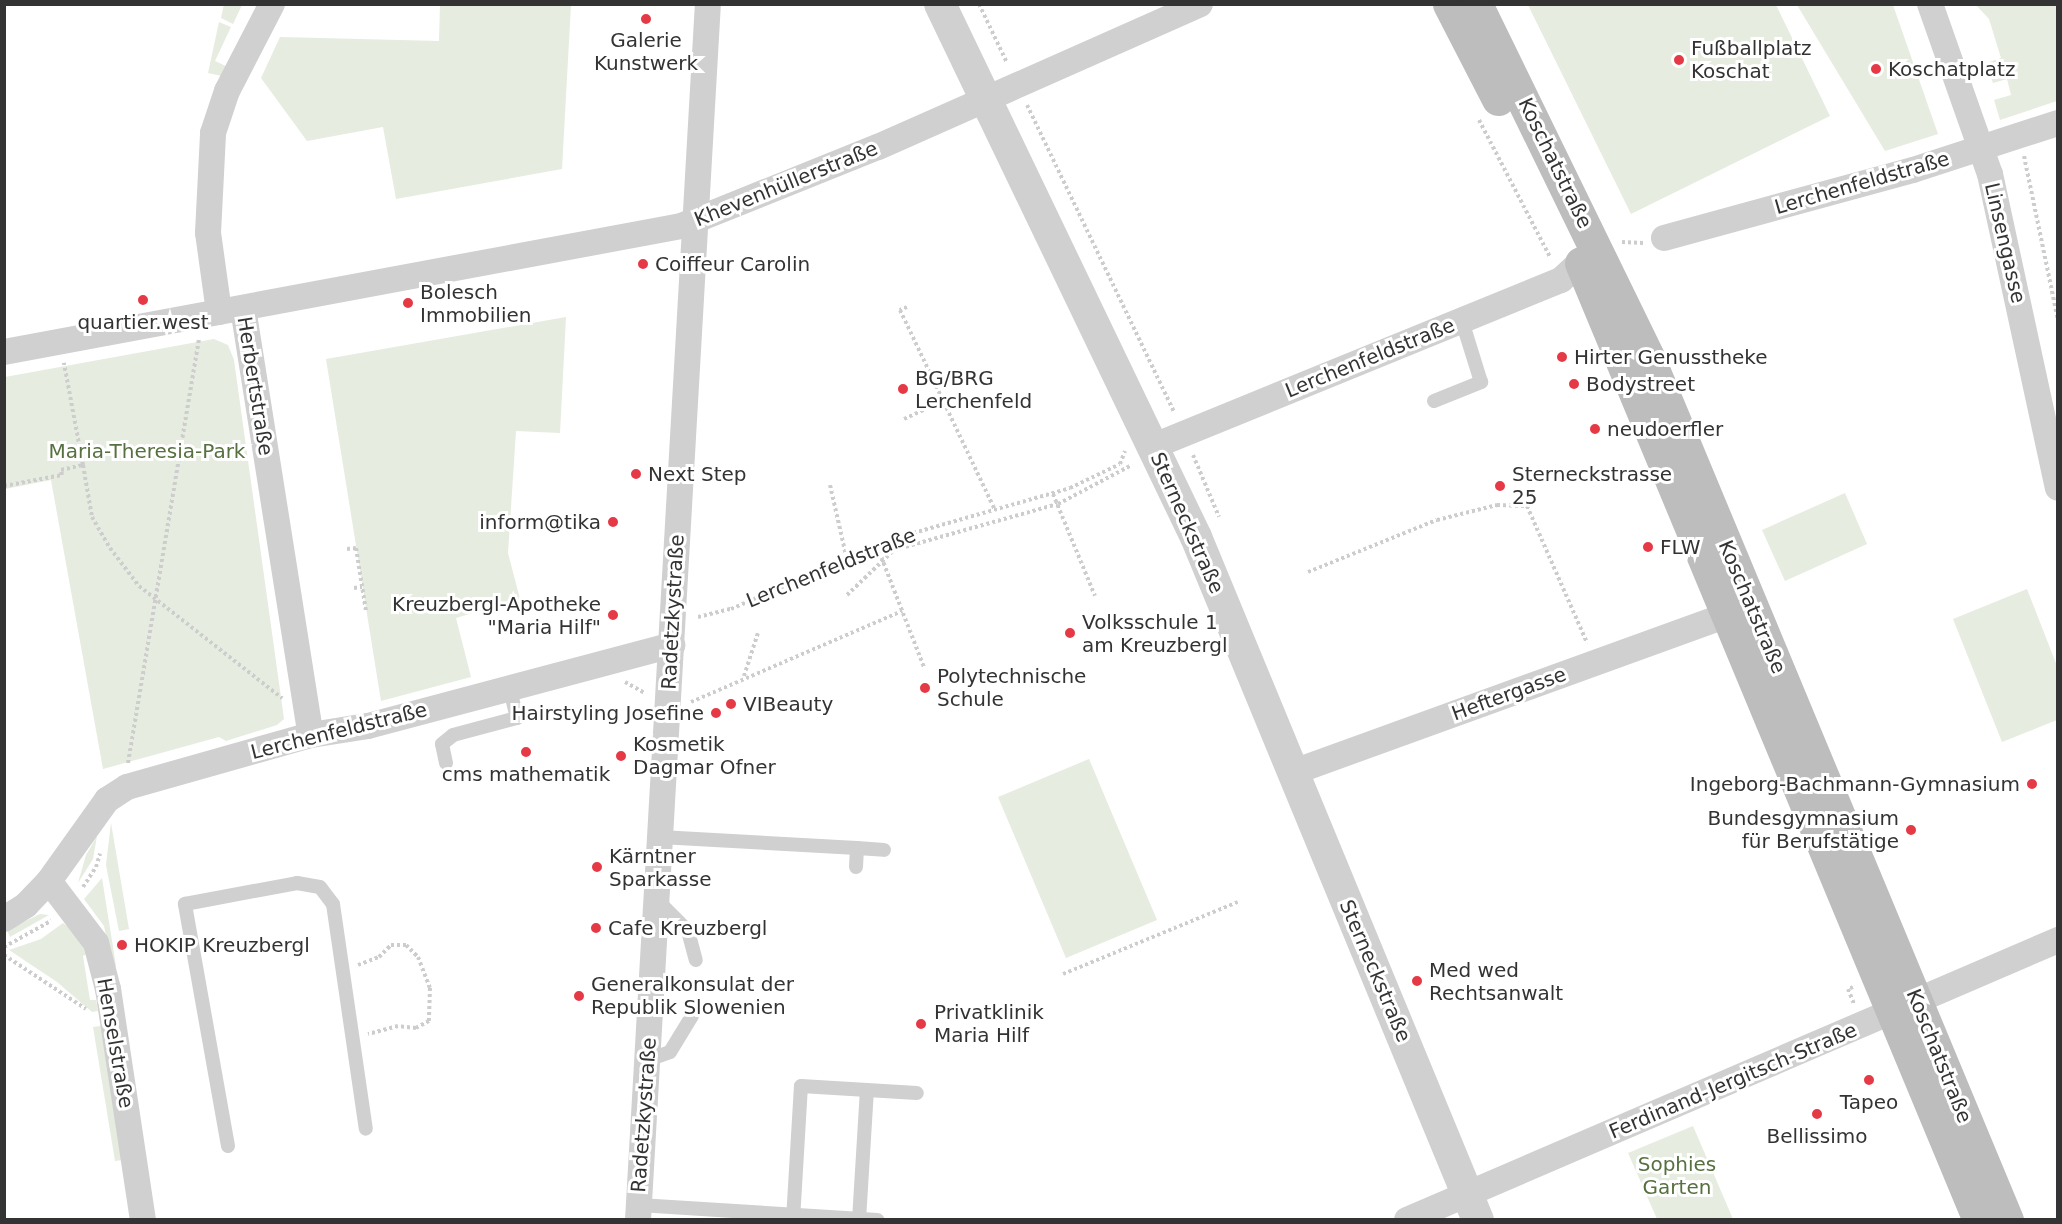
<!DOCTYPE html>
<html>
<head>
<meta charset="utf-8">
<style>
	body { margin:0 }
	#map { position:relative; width:2062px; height:1224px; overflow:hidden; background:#fff; font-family:"DejaVu Sans",sans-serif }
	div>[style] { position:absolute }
	.green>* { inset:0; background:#e6ecdf }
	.path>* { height:4px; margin-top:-2px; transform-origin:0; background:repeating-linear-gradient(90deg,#cdcdcd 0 3px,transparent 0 6px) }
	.service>* { height:14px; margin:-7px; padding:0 7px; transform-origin:7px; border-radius:7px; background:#d0d0d0 }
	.minor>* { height:26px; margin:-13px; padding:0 13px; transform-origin:13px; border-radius:13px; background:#d0d0d0 }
	.tertiary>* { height:32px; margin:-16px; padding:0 16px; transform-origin:16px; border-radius:16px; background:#d0d0d0 }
	.secondary>* { height:33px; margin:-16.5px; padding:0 16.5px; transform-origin:16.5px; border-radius:16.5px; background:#bdbdbd }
	.dots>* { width:16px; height:16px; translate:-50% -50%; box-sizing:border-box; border:3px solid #fff; border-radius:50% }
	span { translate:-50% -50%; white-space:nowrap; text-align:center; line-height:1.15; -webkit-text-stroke:6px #fff; paint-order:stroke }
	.poi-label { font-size:20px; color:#333 }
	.left { translate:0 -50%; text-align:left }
	.right { translate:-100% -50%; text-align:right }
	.street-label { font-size:20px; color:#333 }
	.park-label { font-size:20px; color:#56703f }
	.frame { position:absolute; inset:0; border:6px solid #333; pointer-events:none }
</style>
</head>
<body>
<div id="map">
	<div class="green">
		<i style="clip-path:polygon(224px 4px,242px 5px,233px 24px,221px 18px)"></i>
		<i style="clip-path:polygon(440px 5px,571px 5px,562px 169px,396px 199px,383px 127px,307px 141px,261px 78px,280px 37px,439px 41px)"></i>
		<i style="clip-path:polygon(1528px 5px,1776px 5px,1830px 116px,1631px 214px)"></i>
		<i style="clip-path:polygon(1797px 5px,1893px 5px,1938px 134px,1885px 151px)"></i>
		<i style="clip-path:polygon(1976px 5px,2057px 5px,2057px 101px,2000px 120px,1994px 100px,2011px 95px,2007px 79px,1993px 83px,1986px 63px,2001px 58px,1989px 19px)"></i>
		<i style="clip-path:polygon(219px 22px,231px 27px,215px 61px,228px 67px,222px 76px,208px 73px)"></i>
		<i style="clip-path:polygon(566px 317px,560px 433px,516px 431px,508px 553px,520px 599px,456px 618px,471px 677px,381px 701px,326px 359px)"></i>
		<i style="clip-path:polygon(214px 339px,228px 345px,234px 360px,284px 719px,277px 725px,226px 741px,219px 737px,103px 769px,51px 480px,5px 489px,5px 377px)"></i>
		<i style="clip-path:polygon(1845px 493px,1867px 544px,1785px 581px,1762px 530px)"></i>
		<i style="clip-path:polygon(2027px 589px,2057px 666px,2057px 720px,2002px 742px,1953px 619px)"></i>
		<i style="clip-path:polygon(1089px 759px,1157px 920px,1066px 958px,998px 797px)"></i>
		<i style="clip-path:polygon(111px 823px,129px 929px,119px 931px,106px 865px)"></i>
		<i style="clip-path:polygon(97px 836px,93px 859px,78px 883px,86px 855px)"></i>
		<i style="clip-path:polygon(102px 878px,116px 966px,112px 966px,104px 926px,84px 899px)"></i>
		<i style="clip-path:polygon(40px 914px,49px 915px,10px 937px,7px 930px)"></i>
		<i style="clip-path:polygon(63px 923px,73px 930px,87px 954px,83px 956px,90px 1000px,96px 1000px,98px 1011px,92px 1012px,57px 982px,9px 950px,41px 939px)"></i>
		<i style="clip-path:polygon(101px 1026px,122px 1160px,115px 1161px,93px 1027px)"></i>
		<i style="clip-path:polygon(1693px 1126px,1733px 1219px,1657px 1219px,1628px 1153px)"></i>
	</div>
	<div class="path">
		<i style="left:979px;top:4px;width:65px;rotate:64.6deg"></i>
		<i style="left:1027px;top:105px;width:340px;rotate:64.4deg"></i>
		<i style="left:1479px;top:120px;width:154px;rotate:62.6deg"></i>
		<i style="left:2024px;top:156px;width:167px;rotate:78.3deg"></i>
		<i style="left:1622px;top:242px;width:21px;rotate:3deg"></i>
		<i style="left:907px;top:307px;width:8px;rotate:157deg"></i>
		<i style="left:900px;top:310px;width:221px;rotate:64.6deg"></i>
		<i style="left:904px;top:419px;width:43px;rotate:-24.8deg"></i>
		<i style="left:1193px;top:455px;width:67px;rotate:67.2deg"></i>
		<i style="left:83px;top:465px;width:53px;rotate:80.2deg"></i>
		<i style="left:92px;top:517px;width:36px;rotate:60deg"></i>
		<i style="left:110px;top:548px;width:48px;rotate:52.7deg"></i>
		<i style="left:139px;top:586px;width:182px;rotate:38.1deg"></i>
		<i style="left:830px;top:485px;width:77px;rotate:77.2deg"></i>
		<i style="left:4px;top:486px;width:59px;rotate:-10.7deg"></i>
		<i style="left:62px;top:475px;width:5px;rotate:-101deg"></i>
		<i style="left:61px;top:470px;width:23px;rotate:-13deg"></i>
		<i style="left:83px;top:465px;width:104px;rotate:-100.6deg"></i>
		<i style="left:1053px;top:494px;width:110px;rotate:67.6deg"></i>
		<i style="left:877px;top:546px;width:130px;rotate:68.8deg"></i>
		<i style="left:347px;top:549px;width:9px;rotate:-6deg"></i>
		<i style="left:356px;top:548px;width:64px;rotate:81deg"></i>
		<i style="left:1308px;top:572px;width:139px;rotate:-22deg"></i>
		<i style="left:1437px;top:520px;width:62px;rotate:-14deg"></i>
		<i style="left:1497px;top:505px;width:30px;rotate:2deg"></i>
		<i style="left:1527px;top:506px;width:150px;rotate:66.3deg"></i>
		<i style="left:354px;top:588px;width:8px;rotate:-7deg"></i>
		<i style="left:847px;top:595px;width:65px;rotate:-43.8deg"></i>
		<i style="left:894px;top:550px;width:170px;rotate:-15.7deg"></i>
		<i style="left:1058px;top:504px;width:84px;rotate:-27.8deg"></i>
		<i style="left:698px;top:617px;width:34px;rotate:-14deg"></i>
		<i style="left:731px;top:609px;width:180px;rotate:-23.3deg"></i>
		<i style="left:896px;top:538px;width:181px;rotate:-16deg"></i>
		<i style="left:1070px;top:488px;width:55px;rotate:-25.6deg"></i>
		<i style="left:1120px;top:464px;width:14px;rotate:-69deg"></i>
		<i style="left:744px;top:676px;width:45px;rotate:-72deg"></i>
		<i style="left:625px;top:682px;width:23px;rotate:29deg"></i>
		<i style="left:691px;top:702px;width:230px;rotate:-23.3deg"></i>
		<i style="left:128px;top:763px;width:431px;rotate:-80.5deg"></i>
		<i style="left:83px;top:887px;width:24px;rotate:-57deg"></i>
		<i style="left:96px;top:867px;width:14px;rotate:-73deg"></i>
		<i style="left:4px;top:947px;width:54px;rotate:-29deg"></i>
		<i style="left:4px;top:955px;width:98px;rotate:33.4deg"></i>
		<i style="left:358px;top:965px;width:22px;rotate:-21deg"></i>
		<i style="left:379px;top:957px;width:17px;rotate:-45deg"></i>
		<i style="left:391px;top:945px;width:15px"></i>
		<i style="left:406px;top:945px;width:17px;rotate:45deg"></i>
		<i style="left:418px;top:957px;width:33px;rotate:69deg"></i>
		<i style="left:430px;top:988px;width:33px;rotate:92deg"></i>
		<i style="left:429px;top:1021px;width:15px;rotate:152deg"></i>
		<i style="left:416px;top:1028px;width:18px;rotate:-174deg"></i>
		<i style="left:398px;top:1026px;width:31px;rotate:165deg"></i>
		<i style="left:1063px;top:974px;width:189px;rotate:-22.4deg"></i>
		<i style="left:1853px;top:987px;width:5px;rotate:158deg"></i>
		<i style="left:1848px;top:989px;width:16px;rotate:68deg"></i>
	</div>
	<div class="service">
		<i style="left:1434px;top:401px;width:51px;rotate:-22deg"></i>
		<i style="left:1481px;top:382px;width:64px;rotate:-107.3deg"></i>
		<i style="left:446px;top:763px;width:19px;rotate:-102deg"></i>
		<i style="left:442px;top:744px;width:14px;rotate:-39deg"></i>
		<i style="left:453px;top:735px;width:66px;rotate:-14.9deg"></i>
		<i style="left:517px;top:718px;width:32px;rotate:-104deg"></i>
		<i style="left:660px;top:837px;width:197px;rotate:3.2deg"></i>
		<i style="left:857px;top:848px;width:19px;rotate:93deg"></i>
		<i style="left:857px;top:848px;width:27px;rotate:4deg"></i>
		<i style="left:657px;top:900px;width:44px;rotate:45deg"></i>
		<i style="left:688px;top:931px;width:30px;rotate:75deg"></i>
		<i style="left:648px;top:1060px;width:23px;rotate:-20deg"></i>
		<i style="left:670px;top:1052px;width:42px;rotate:-58.6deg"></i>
		<i style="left:228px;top:1146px;width:246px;rotate:-100.1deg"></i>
		<i style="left:185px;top:904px;width:114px;rotate:-10.6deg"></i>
		<i style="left:297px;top:883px;width:23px;rotate:10deg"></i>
		<i style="left:320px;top:887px;width:21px;rotate:53deg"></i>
		<i style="left:333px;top:904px;width:227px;rotate:81.7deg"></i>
		<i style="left:639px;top:1205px;width:239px;rotate:3.6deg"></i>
		<i style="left:793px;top:1220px;width:134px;rotate:-86.6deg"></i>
		<i style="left:801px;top:1086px;width:116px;rotate:3.5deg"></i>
		<i style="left:859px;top:1220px;width:130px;rotate:-86.5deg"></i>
	</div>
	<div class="minor">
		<i style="left:1930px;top:4px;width:180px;rotate:70.6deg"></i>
		<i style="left:1990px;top:174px;width:321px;rotate:77.8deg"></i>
		<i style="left:1664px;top:238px;width:258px;rotate:-15.3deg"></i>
		<i style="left:1913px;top:170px;width:152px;rotate:-18deg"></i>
		<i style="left:243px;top:308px;width:432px;rotate:81deg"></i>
		<i style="left:219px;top:312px;width:80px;rotate:-97.9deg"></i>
		<i style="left:208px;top:233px;width:100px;rotate:-87.1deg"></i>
		<i style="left:213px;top:133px;width:44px;rotate:-71.6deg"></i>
		<i style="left:227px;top:91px;width:98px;rotate:-62.7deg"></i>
		<i style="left:4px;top:352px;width:689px;rotate:-10.54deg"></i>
		<i style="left:681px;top:226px;width:212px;rotate:-21.9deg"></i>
		<i style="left:878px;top:147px;width:352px;rotate:-23.9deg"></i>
		<i style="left:1154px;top:446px;width:440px;rotate:-22.2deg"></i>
		<i style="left:1561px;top:280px;width:26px;rotate:-43deg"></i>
		<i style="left:1291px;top:773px;width:464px;rotate:-19.9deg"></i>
		<i style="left:49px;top:881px;width:78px;rotate:52.8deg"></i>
		<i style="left:96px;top:943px;width:48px;rotate:75.4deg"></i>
		<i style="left:108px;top:989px;width:234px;rotate:81.4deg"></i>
		<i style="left:4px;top:919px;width:26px;rotate:-32deg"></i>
		<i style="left:26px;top:905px;width:33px;rotate:-46deg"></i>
		<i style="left:49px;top:881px;width:100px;rotate:-54.4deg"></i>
		<i style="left:107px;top:800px;width:24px;rotate:-33deg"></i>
		<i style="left:127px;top:787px;width:191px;rotate:-15.8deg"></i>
		<i style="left:311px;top:735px;width:58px;rotate:-9deg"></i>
		<i style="left:368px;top:726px;width:315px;rotate:-14.9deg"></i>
		<i style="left:638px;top:1220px;width:1218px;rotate:-86.71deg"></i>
		<i style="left:1407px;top:1220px;width:709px;rotate:-23.27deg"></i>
	</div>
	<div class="tertiary">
		<i style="left:940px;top:4px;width:591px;rotate:64.35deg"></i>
		<i style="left:1196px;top:537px;width:739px;rotate:67.57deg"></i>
	</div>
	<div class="secondary">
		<i style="left:1449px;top:4px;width:107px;rotate:62.7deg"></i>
		<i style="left:1476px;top:4px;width:393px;rotate:64deg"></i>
		<i style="left:1648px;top:357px;width:935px;rotate:67.41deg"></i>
		<i style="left:1581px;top:263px;width:1036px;rotate:67.42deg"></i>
	</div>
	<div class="dots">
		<i style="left:646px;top:19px;background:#e63946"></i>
		<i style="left:1679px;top:60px;background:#e63946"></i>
		<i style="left:1876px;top:69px;background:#e63946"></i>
		<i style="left:643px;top:264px;background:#e63946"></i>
		<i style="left:143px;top:300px;background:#e63946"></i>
		<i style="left:408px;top:303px;background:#e63946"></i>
		<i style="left:1562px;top:357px;background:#e63946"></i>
		<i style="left:1574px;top:384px;background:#e63946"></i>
		<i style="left:903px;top:389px;background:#e63946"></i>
		<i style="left:1595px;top:429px;background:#e63946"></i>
		<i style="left:636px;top:474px;background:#e63946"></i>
		<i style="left:1500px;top:486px;background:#e63946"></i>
		<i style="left:613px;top:522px;background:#e63946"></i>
		<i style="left:1648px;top:547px;background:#e63946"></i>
		<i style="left:613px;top:615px;background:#e63946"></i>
		<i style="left:1070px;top:633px;background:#e63946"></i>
		<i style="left:925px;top:688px;background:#e63946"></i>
		<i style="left:731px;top:704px;background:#e63946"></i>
		<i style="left:716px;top:713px;background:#e63946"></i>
		<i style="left:526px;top:752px;background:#e63946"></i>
		<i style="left:621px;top:756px;background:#e63946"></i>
		<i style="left:2032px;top:784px;background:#e63946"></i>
		<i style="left:1911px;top:830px;background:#e63946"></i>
		<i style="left:597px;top:867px;background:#e63946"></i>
		<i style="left:596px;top:928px;background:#e63946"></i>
		<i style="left:122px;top:945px;background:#e63946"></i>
		<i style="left:1417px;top:981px;background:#e63946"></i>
		<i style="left:579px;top:996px;background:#e63946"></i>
		<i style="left:921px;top:1024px;background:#e63946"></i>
		<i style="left:1869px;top:1080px;background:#e63946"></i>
		<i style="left:1817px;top:1114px;background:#e63946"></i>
	</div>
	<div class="poi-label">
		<span style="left:646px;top:52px">Galerie<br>Kunstwerk</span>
		<span class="left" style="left:1691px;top:60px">Fußballplatz<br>Koschat</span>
		<span class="left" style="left:1888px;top:69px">Koschatplatz</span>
		<span class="left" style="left:655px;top:264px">Coiffeur Carolin</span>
		<span class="left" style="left:420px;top:304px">Bolesch<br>Immobilien</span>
		<span style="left:143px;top:322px">quartier.west</span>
		<span class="left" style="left:1574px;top:357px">Hirter Genusstheke</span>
		<span class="left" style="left:915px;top:390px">BG/BRG<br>Lerchenfeld</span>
		<span class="left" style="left:1586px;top:384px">Bodystreet</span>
		<span class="left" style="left:1607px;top:429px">neudoerfler</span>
		<span class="left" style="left:648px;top:474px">Next Step</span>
		<span class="left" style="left:1512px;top:486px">Sterneckstrasse<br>25</span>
		<span class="right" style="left:601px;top:522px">inform@tika</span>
		<span class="left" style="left:1660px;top:547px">FLW</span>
		<span class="right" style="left:601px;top:616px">Kreuzbergl-Apotheke<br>"Maria Hilf"</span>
		<span class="left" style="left:1082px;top:634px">Volksschule 1<br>am Kreuzbergl</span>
		<span class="left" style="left:937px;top:688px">Polytechnische<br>Schule</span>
		<span class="left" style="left:743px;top:704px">VIBeauty</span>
		<span class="right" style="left:704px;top:713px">Hairstyling Josefine</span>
		<span class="left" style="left:633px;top:756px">Kosmetik<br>Dagmar Ofner</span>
		<span style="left:526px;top:774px">cms mathematik</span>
		<span class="right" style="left:2020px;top:784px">Ingeborg-Bachmann-Gymnasium</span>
		<span class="right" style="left:1899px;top:830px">Bundesgymnasium<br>für Berufstätige</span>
		<span class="left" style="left:609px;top:868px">Kärntner<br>Sparkasse</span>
		<span class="left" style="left:608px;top:928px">Cafe Kreuzbergl</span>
		<span class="left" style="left:134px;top:945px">HOKIP Kreuzbergl</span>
		<span class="left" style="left:1429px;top:982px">Med wed<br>Rechtsanwalt</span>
		<span class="left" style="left:591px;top:996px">Generalkonsulat der<br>Republik Slowenien</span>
		<span class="left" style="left:934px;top:1024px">Privatklinik<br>Maria Hilf</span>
		<span style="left:1869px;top:1102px">Tapeo</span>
		<span style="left:1817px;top:1136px">Bellissimo</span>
	</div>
	<div class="street-label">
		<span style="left:1555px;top:163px;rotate:64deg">Koschatstraße</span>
		<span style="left:1862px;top:183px;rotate:-16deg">Lerchenfeldstraße</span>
		<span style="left:786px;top:184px;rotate:-22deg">Khevenhüllerstraße</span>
		<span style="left:2005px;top:243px;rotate:77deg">Linsengasse</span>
		<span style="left:1370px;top:358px;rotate:-22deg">Lerchenfeldstraße</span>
		<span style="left:255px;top:386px;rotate:81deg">Herbertstraße</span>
		<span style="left:1187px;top:523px;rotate:66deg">Sterneckstraße</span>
		<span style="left:831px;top:568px;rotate:-22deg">Lerchenfeldstraße</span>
		<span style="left:1752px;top:607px;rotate:67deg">Koschatstraße</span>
		<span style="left:673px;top:612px;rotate:-87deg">Radetzkystraße</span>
		<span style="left:1509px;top:694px;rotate:-20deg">Heftergasse</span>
		<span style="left:339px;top:731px;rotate:-14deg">Lerchenfeldstraße</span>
		<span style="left:1375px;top:971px;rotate:67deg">Sterneckstraße</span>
		<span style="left:115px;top:1043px;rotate:80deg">Henselstraße</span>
		<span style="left:1939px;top:1056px;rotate:68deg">Koschatstraße</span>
		<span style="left:1733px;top:1081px;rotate:-23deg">Ferdinand-Jergitsch-Straße</span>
		<span style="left:644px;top:1115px;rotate:-86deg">Radetzkystraße</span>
	</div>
	<div class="park-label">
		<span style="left:147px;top:451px">Maria-Theresia-Park</span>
		<span style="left:1677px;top:1176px">Sophies<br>Garten</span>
	</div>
	<div class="frame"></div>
</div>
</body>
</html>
